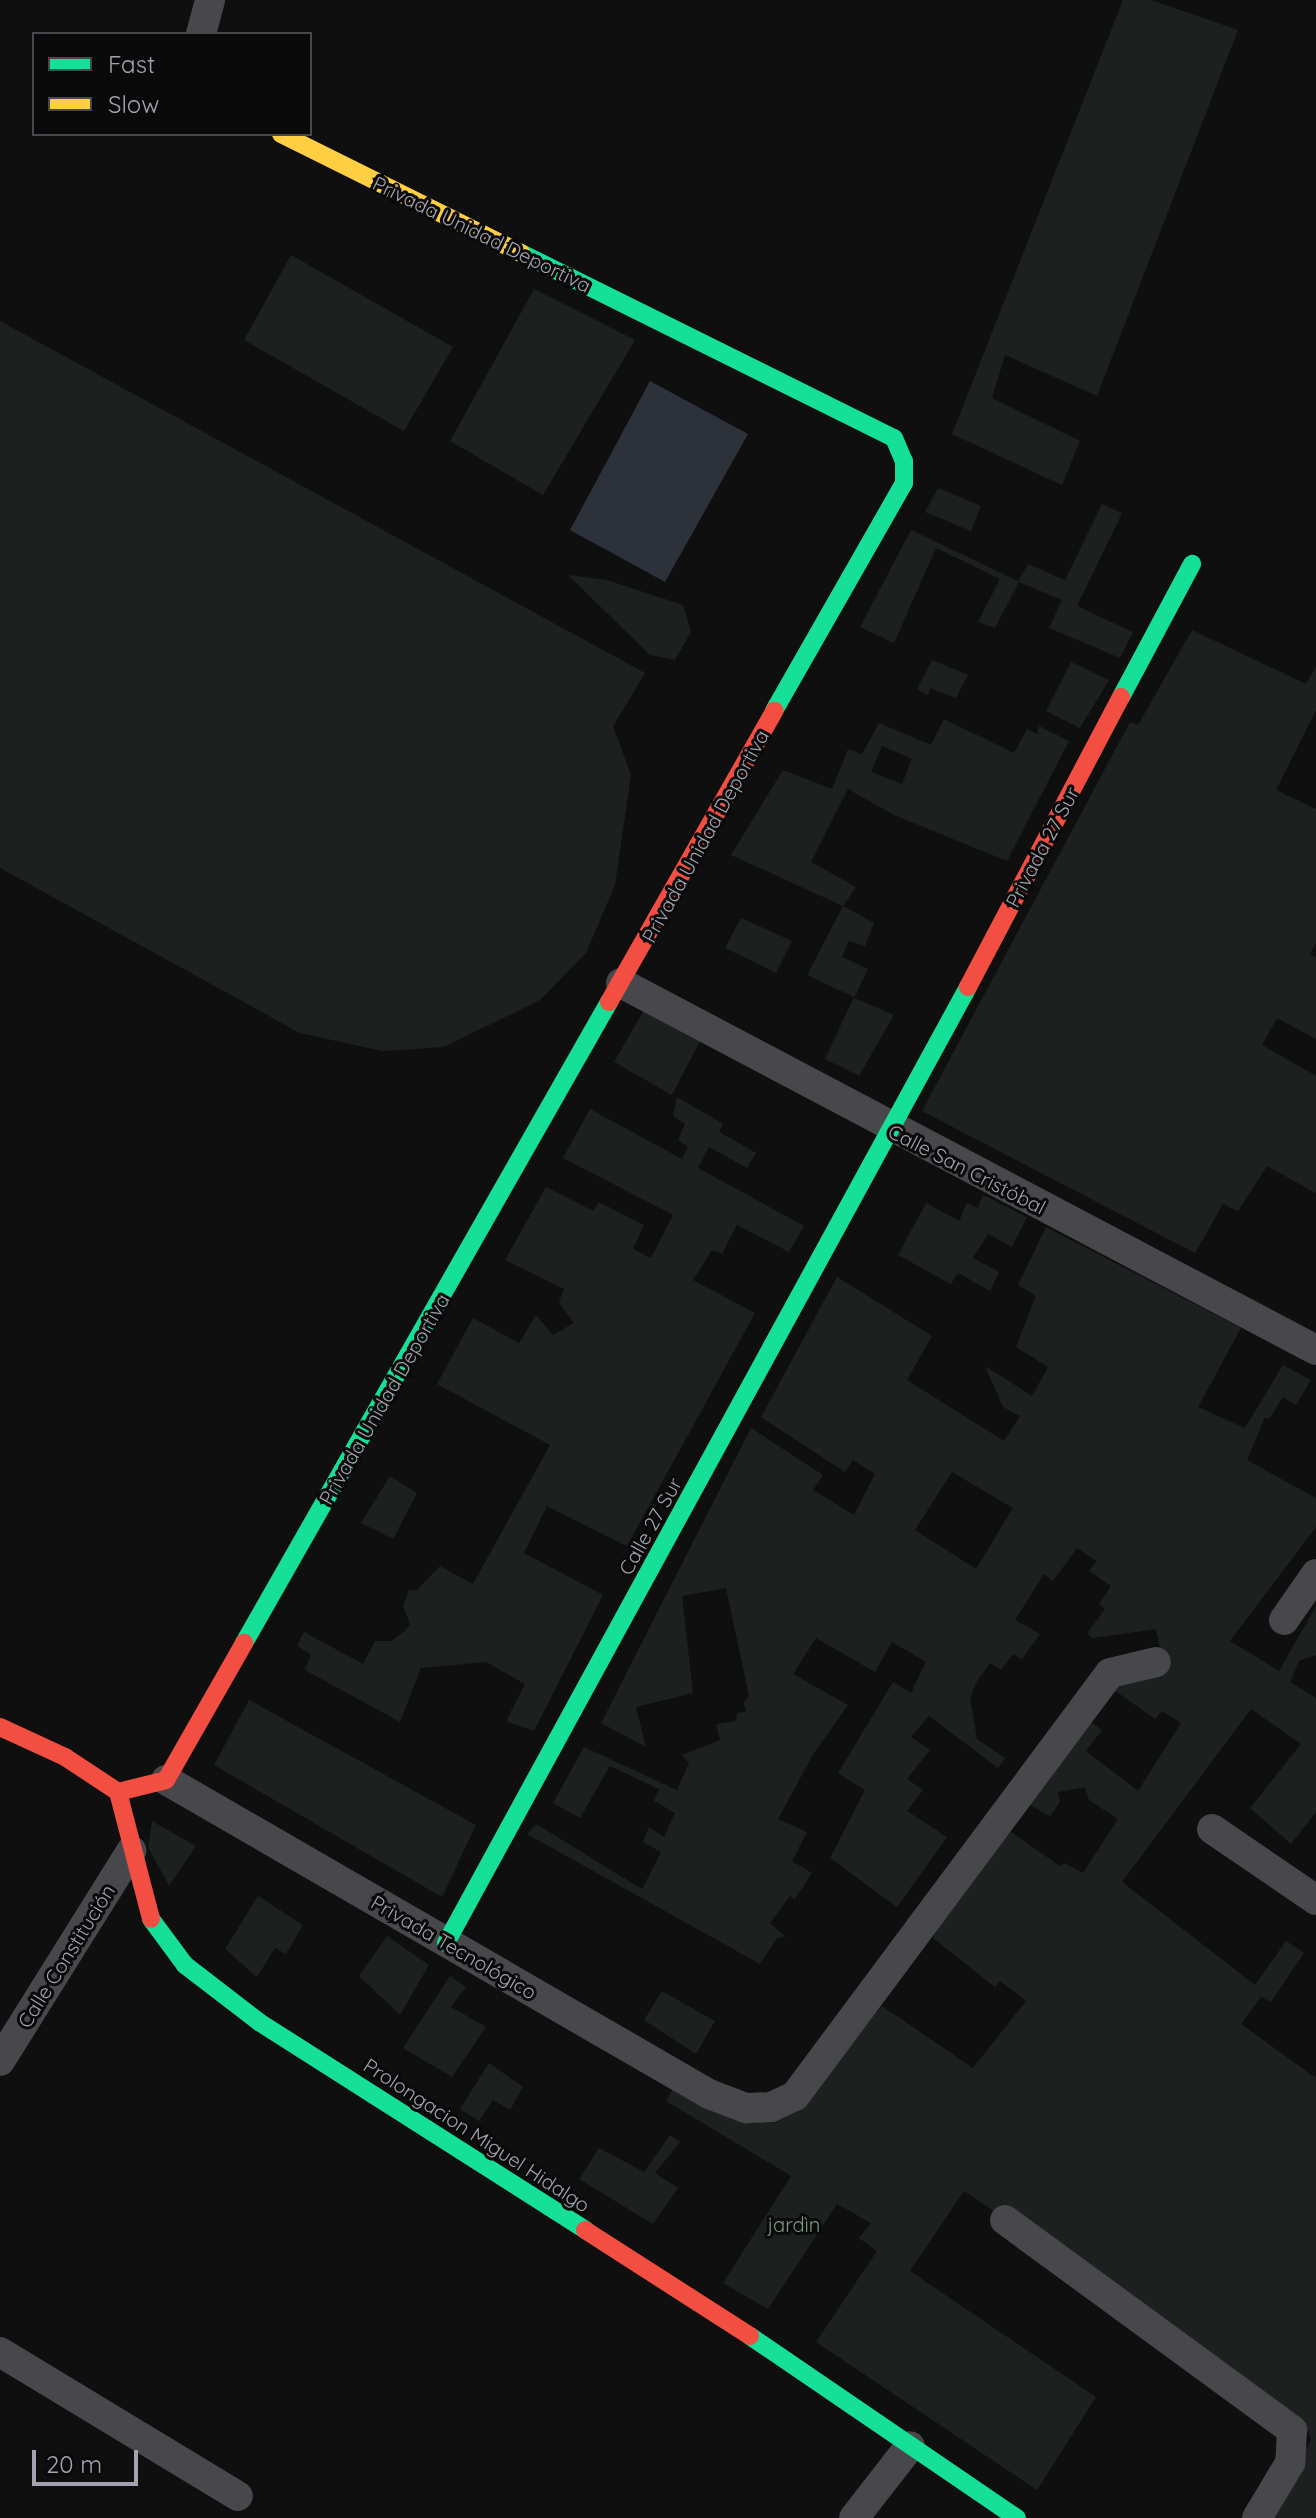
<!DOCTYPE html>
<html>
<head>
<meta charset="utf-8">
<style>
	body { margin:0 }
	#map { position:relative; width:1316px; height:2518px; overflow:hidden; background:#0f0f10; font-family:Quicksand,sans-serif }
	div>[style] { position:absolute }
	.green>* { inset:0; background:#1c211f }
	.water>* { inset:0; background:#2d3139 }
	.street>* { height:30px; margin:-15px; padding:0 15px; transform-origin:15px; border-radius:15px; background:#48484c }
	.fast>* { height:18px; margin:-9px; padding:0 9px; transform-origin:9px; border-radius:9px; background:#16e098 }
	.slow>* { height:18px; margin:-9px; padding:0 9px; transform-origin:9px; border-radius:9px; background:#ffcf43 }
	.jam>* { height:18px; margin:-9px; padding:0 9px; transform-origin:9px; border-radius:9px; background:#f24e42 }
	span { translate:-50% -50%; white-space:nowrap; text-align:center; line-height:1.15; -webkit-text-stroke:6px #0a0a0b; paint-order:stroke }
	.street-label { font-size:20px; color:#a2a3af }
	.park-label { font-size:20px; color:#7b9983 }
	.legend { position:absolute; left:32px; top:32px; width:280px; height:104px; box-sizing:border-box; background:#0a0a0b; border:2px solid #47474d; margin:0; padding:10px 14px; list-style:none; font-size:24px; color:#a2a3af }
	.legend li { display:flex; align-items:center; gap:16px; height:40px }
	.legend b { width:40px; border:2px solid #47474d }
	.scale { position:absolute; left:32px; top:2450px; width:106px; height:36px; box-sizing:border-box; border:4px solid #a2a3af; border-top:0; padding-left:10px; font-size:24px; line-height:28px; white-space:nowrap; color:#a2a3af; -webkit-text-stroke:6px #0a0a0b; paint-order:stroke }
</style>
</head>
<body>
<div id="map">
	<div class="green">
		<i style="clip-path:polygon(1123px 0,1151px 0,1238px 30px,1097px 396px,1005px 355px,992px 398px,1080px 441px,1062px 485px,952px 434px)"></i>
		<i style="clip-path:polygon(291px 255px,453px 347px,404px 431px,244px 340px)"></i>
		<i style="clip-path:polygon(534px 289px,635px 340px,543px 495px,450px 441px)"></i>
		<i style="clip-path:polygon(0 321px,645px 673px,613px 726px,631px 775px,615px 885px,586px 953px,540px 1000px,444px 1047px,382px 1051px,300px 1033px,0 868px)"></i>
		<i style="clip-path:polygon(938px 488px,981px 506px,971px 531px,925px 512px)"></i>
		<i style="clip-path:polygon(1102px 504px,1122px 513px,1077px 606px,1133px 632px,1120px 658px,1049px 628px,1062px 600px,1019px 582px,995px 628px,978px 622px,1000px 579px,936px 548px,894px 643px,860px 627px,911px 530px,1018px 581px,1028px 564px,1065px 580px)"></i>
		<i style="clip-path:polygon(568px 575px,607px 580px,683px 605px,691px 632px,675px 660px,650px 655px)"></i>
		<i style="clip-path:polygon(1192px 630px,1306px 684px,1316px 667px,1316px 710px,1276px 790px,1316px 809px,1316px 943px,1310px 954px,1316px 958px,1316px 1039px,1277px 1018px,1262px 1045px,1316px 1076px,1316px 1193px,1267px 1166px,1238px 1211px,1223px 1204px,1195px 1253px,922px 1111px,1130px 722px,1138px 725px)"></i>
		<i style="clip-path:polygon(932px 660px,968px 675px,956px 698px,930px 688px,928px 695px,917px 689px)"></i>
		<i style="clip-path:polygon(1071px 662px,1109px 680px,1080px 728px,1046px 711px)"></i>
		<i style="clip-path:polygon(evenodd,944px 719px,1014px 753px,1027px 729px,1037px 734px,1039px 726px,1069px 741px,1007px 861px,894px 815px,848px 789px,811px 862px,856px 887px,843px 906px,874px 923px,865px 946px,849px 941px,842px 957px,868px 969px,854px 998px,894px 1015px,859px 1076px,825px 1059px,854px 997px,807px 975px,843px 906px,731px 855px,783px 770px,832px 789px,848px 749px,862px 754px,879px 723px,931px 745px,944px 719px,882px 746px,912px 759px,902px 784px,871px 772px,882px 746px)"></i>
		<i style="clip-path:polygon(741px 918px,792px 941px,776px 973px,725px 948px)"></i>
		<i style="clip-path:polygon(644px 1010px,701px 1039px,672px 1095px,614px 1062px)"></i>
		<i style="clip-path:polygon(677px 1097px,723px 1124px,719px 1132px,756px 1153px,747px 1168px,709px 1147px,698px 1168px,804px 1226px,789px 1252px,737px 1225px,722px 1254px,712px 1250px,693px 1280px,755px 1313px,627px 1546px,547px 1506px,524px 1553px,603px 1595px,534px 1731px,506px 1721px,525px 1684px,486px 1662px,421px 1668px,400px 1722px,305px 1670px,311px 1654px,297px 1646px,304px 1632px,363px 1664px,375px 1641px,391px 1641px,404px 1632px,410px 1624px,403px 1606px,409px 1590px,416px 1591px,440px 1566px,473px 1584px,550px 1445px,437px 1384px,473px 1318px,519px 1343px,536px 1315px,553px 1335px,574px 1323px,559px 1302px,564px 1289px,505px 1260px,546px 1187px,593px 1211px,599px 1202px,644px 1225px,633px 1249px,651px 1258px,673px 1215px,563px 1158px,590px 1109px,682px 1159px,688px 1147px,678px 1140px,685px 1124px,673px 1116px)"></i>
		<i style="clip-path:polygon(983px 1195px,1027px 1217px,1012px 1247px,988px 1234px,973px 1258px,999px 1272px,990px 1291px,958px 1273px,951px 1284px,898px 1255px,926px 1203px,959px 1221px,967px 1203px,978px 1208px)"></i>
		<i style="clip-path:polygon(evenodd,1046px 1227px,1241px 1328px,1198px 1407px,1245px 1428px,1283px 1365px,1311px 1380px,1296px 1405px,1283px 1397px,1269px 1419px,1265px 1417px,1247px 1460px,1316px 1498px,1316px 1527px,1230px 1641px,1279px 1671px,1316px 1606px,1316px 1655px,1299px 1661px,1290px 1682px,1316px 1698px,1316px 1812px,1291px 1844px,1250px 1808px,1301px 1744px,1251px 1709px,1122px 1882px,1255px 1985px,1286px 1941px,1304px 1953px,1271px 2002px,1261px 1997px,1241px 2024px,1316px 2078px,1316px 2518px,1264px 2518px,1311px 2440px,1304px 2420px,964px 2191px,910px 2271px,1096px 2397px,1037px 2490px,816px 2342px,877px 2251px,859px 2238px,871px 2223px,837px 2204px,768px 2309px,723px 2283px,791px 2176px,666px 2101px,680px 2076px,709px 2094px,795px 2096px,882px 2006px,973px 2068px,1026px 2001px,1000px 1981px,995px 1987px,933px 1938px,945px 1915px,1008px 1830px,1060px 1866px,1065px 1863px,1083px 1873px,1118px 1819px,1089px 1800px,1085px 1787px,1058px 1792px,1060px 1802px,1050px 1816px,1028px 1804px,1088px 1720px,1102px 1730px,1086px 1751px,1138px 1791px,1181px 1723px,1162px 1711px,1155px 1719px,1111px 1688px,1165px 1672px,1156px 1629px,1093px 1638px,1087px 1634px,1105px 1609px,1099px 1604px,1111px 1586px,1089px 1571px,1097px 1561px,1077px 1548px,1053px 1581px,1044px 1574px,1015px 1620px,1040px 1634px,1022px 1659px,1013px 1654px,1001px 1670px,990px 1663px,977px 1681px,970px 1698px,977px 1739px,1005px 1758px,998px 1768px,929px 1716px,911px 1737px,930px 1750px,907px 1779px,923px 1790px,907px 1811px,947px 1837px,897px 1907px,830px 1858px,865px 1790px,838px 1773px,893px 1682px,911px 1693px,926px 1662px,892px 1642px,875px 1672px,816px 1638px,793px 1674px,848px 1705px,814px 1753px,778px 1819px,807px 1832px,792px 1861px,812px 1873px,795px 1899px,790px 1896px,770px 1923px,786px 1937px,777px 1938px,760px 1964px,527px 1834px,536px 1824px,642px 1889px,661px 1852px,643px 1842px,649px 1827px,664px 1837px,675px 1813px,654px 1801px,659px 1789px,610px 1766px,580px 1818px,553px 1803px,584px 1747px,677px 1790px,689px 1763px,682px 1755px,720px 1740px,716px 1724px,736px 1721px,737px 1713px,747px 1711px,743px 1704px,749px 1696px,726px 1588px,682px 1596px,693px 1693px,636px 1707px,646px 1747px,601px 1723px,751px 1428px,823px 1475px,813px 1490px,854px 1515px,875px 1474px,853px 1460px,845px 1472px,761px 1417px,837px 1277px,932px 1336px,907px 1380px,1004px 1441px,1020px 1416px,1003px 1407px,985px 1366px,1032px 1396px,1048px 1367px,1016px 1347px,1036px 1296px,1018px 1285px,1046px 1227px,952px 1472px,1013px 1508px,976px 1569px,915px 1530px,952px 1472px)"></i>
		<i style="clip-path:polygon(390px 1476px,417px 1493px,393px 1539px,361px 1523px)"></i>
		<i style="clip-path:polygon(249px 1700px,476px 1825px,442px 1897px,214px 1765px)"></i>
		<i style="clip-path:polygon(152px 1821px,196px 1846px,169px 1886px,148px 1847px)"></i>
		<i style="clip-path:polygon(258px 1896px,303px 1925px,286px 1954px,275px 1948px,257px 1977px,225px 1949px)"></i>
		<i style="clip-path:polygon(387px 1936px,429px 1965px,400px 2015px,359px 1976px)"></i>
		<i style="clip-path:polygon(450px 1976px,466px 1987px,451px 2007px,486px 2027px,452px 2077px,403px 2048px)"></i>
		<i style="clip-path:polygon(662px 1991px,715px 2021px,696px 2054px,644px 2020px)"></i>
		<i style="clip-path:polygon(489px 2063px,523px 2087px,510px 2110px,493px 2100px,479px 2121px,460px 2109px)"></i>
		<i style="clip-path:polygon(670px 2135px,680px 2142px,655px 2173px,678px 2188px,653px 2224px,579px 2179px,599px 2148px,644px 2172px)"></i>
	</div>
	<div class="water">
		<i style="clip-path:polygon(650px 381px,748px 434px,665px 582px,570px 530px)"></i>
	</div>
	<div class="street">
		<i style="left:201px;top:34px;width:35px;rotate:-75deg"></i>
		<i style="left:621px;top:983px;width:786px;rotate:27.84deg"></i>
		<i style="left:1284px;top:1620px;width:56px;rotate:-55.2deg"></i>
		<i style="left:166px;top:1780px;width:627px;rotate:30.04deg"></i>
		<i style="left:709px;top:2094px;width:40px;rotate:21deg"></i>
		<i style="left:746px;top:2108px;width:25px;rotate:-2deg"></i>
		<i style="left:771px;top:2107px;width:26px;rotate:-25deg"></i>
		<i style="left:795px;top:2096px;width:527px;rotate:-53.33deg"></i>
		<i style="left:1110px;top:1673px;width:47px;rotate:-13.4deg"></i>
		<i style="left:1212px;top:1829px;width:126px;rotate:34.3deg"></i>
		<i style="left:0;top:2061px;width:248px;rotate:-58deg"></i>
		<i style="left:1005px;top:2220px;width:356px;rotate:36.2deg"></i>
		<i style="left:1292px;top:2430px;width:33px;rotate:93deg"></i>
		<i style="left:1290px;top:2463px;width:64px;rotate:121deg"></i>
		<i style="left:0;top:2352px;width:278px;rotate:31.2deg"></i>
		<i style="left:854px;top:2518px;width:91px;rotate:-52.1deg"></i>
	</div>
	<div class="fast">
		<i style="left:521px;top:253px;width:416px;rotate:26.4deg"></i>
		<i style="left:894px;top:438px;width:25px;rotate:67deg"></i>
		<i style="left:904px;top:461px;width:22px;rotate:90deg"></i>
		<i style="left:904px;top:483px;width:262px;rotate:119.7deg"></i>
		<i style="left:1121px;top:697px;width:151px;rotate:-61.9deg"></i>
		<i style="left:244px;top:1643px;width:738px;rotate:-60.34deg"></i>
		<i style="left:151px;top:1919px;width:57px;rotate:53.5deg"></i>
		<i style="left:185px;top:1965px;width:93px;rotate:37.6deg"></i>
		<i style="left:259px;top:2022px;width:387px;rotate:32.5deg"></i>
		<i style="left:446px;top:1943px;width:1089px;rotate:-61.36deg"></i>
		<i style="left:750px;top:2336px;width:323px;rotate:34.3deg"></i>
	</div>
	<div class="slow">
		<i style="left:281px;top:134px;width:268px;rotate:26.4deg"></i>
	</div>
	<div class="jam">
		<i style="left:968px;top:987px;width:328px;rotate:-62.2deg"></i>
		<i style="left:609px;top:1002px;width:335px;rotate:-60.4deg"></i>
		<i style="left:0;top:1727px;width:72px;rotate:24.8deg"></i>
		<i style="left:65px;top:1757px;width:64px;rotate:33.4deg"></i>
		<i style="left:118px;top:1792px;width:131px;rotate:75.4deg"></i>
		<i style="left:118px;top:1792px;width:49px;rotate:-14deg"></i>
		<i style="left:166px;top:1780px;width:158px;rotate:-60.3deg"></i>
		<i style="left:585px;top:2230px;width:196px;rotate:32.7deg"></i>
	</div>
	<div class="street-label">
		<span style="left:482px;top:234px;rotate:26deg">Privada Unidad Deportiva</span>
		<span style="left:705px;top:836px;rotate:-61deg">Privada Unidad Deportiva</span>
		<span style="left:1042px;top:847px;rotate:-62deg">Privada 27 Sur</span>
		<span style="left:967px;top:1169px;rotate:27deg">Calle San Cristóbal</span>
		<span style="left:384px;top:1399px;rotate:-60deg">Privada Unidad Deportiva</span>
		<span style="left:650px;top:1526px;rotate:-61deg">Calle 27 Sur</span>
		<span style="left:454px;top:1947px;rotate:30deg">Privada Tecnológico</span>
		<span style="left:66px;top:1956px;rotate:-58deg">Calle Constitución</span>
		<span style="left:477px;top:2135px;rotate:33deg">Prolongacion Miguel Hidalgo</span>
	</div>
	<div class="park-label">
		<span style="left:794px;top:2224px">jardìn</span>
	</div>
	<ul class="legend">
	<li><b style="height:10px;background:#16e098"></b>Fast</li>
	<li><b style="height:10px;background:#ffcf43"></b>Slow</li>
	</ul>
	<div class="scale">20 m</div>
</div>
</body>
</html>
